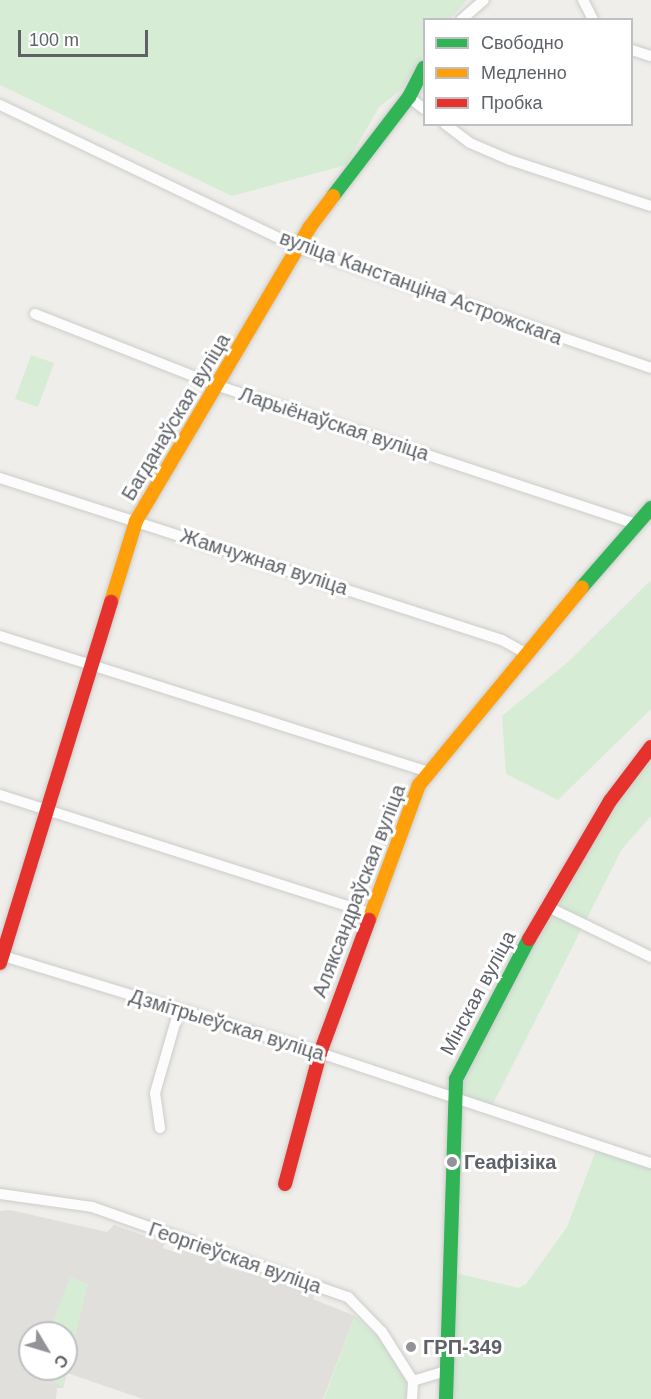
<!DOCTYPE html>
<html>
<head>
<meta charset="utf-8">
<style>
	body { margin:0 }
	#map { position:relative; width:651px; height:1399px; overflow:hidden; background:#efeeea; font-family:Arial,sans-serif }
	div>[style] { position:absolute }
	.industrial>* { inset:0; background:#e0dfdb }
	.green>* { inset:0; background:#d6ecd5 }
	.roads { filter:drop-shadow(0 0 2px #ccc) drop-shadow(0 0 2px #ccc) }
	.street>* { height:10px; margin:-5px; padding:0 5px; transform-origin:5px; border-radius:5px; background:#fdfcfc }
	.fast>* { height:14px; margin:-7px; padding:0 7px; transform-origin:7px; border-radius:7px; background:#30b455 }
	.slow>* { height:14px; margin:-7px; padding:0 7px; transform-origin:7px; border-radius:7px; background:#ff9f0a }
	.jam>* { height:14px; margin:-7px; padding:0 7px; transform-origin:7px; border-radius:7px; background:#e5322d }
	.dots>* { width:16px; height:16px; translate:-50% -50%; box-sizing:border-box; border:3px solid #fff; border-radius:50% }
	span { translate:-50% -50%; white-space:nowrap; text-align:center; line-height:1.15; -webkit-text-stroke:6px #fff; paint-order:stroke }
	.street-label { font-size:20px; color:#5e6268 }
	.poi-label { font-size:20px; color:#5e6268; font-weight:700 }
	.left { translate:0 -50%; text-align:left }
	.legend { position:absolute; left:423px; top:18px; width:210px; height:108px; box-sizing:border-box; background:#fff; border:2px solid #bfc0c3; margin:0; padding:8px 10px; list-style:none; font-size:18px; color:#5e6268 }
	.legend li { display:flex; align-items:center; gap:12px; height:30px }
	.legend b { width:30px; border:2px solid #bfc0c3 }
	.north { position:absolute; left:18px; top:1321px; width:60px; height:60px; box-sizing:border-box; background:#fff; border:2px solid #bfc0c3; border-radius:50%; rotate:128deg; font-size:16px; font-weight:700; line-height:24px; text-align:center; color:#5e6268 }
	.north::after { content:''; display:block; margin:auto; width:21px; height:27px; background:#919396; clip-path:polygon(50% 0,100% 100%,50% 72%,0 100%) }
	.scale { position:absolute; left:18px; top:30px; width:130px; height:27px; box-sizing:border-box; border:3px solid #5e6268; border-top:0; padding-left:8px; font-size:18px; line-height:21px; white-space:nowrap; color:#5e6268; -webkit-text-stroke:4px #fff; paint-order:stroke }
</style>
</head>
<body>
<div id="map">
	<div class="industrial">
		<i style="clip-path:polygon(evenodd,10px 1210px,107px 1232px,114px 1225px,165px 1243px,163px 1248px,181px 1254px,183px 1248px,222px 1261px,221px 1266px,315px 1290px,313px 1299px,355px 1316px,323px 1399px,143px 1399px,67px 1373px,63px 1388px,57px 1388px,56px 1399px,0 1399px,0 1211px,10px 1210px,30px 1333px,66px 1333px,66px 1369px,30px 1369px,30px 1333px)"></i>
	</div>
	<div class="green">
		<i style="clip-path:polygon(0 0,467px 0,450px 19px,424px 20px,424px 55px,402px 89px,379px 107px,346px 165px,232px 196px,0 85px)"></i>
		<i style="clip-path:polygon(31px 355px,54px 363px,38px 407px,15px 399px)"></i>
		<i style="clip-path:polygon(651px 580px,651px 709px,558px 800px,506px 774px,502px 716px,568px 662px)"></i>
		<i style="clip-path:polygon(651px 747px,651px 816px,622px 849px,490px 1110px,454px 1098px,546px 906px)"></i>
		<i style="clip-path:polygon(598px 1145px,651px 1163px,651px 1399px,446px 1399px,447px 1271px,518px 1288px,526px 1284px,567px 1227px)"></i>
		<i style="clip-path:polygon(70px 1277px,88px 1284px,63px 1388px,45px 1375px,45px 1369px,66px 1369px,66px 1333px,49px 1333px)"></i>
		<i style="clip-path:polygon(355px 1316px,378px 1337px,408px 1383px,406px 1399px,324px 1399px)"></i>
	</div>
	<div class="roads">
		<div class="street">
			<i style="left:583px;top:0;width:22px;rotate:63deg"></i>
			<i style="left:461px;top:20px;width:30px;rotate:-41deg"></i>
			<i style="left:632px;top:50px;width:20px;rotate:18deg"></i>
			<i style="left:409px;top:97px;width:19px;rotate:39deg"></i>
			<i style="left:0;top:105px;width:330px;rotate:25.5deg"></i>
			<i style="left:298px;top:247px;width:373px;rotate:18.9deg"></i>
			<i style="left:445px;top:124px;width:31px;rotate:37deg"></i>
			<i style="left:470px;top:143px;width:43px;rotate:23deg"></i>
			<i style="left:510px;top:160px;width:148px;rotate:18.1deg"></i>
			<i style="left:35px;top:314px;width:198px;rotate:21.4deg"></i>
			<i style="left:219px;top:386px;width:440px;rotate:18.3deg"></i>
			<i style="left:0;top:478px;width:527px;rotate:17.89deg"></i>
			<i style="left:502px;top:640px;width:26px;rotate:29deg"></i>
			<i style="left:0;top:636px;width:449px;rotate:17.6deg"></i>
			<i style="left:0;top:795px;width:387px;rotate:17.7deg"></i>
			<i style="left:546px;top:906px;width:117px;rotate:25.9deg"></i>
			<i style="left:0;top:955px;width:335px;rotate:17deg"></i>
			<i style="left:320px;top:1053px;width:349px;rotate:18.4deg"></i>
			<i style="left:160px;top:1128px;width:35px;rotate:-98deg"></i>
			<i style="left:155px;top:1093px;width:86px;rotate:-73.9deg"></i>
			<i style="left:0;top:1194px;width:93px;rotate:8deg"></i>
			<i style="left:92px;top:1207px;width:271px;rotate:19.4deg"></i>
			<i style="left:348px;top:1297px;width:49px;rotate:45.8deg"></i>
			<i style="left:382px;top:1332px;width:58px;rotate:57.7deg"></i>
			<i style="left:413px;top:1381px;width:18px;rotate:93deg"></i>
			<i style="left:413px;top:1381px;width:34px;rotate:-17deg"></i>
		</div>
		<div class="fast">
			<i style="left:333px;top:196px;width:125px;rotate:-52.5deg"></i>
			<i style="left:409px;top:97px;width:33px;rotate:-63deg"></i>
			<i style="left:582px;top:587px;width:105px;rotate:-48.9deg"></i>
			<i style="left:446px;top:1399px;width:320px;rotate:-88.2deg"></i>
			<i style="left:456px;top:1079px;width:158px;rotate:-62.5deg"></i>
		</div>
		<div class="slow">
			<i style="left:111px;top:602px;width:85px;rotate:-72.8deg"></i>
			<i style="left:136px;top:521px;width:340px;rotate:-59.4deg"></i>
			<i style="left:309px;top:228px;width:40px;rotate:-53deg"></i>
			<i style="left:369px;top:920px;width:144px;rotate:-69.7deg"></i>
			<i style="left:419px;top:785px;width:256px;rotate:-50.5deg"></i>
		</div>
		<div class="jam">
			<i style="left:529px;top:939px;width:160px;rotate:-59.6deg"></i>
			<i style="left:610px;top:801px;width:68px;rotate:-52.8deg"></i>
			<i style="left:0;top:963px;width:378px;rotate:-72.9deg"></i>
			<i style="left:285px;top:1184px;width:136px;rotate:-75deg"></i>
			<i style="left:320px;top:1053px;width:142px;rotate:-69.8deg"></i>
		</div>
	</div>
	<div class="dots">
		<i style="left:452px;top:1162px;background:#919396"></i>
		<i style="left:411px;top:1347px;background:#919396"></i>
	</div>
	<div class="street-label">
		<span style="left:421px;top:288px;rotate:20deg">вуліца Канстанціна Астрожскага</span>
		<span style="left:176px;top:417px;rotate:-59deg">Багданаўская вуліца</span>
		<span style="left:334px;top:424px;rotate:18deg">Ларыёнаўская вуліца</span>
		<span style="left:264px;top:562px;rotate:18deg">Жамчужная вуліца</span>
		<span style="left:359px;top:891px;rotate:-69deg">Аляксандраўская вуліца</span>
		<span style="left:478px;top:993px;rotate:-62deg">Мінская вуліца</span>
		<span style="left:227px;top:1025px;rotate:17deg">Дзмітрыеўская вуліца</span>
		<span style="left:235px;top:1258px;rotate:19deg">Георгіеўская вуліца</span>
	</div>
	<div class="poi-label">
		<span class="left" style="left:464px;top:1162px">Геафізіка</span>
		<span class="left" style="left:423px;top:1347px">ГРП-349</span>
	</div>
	<ul class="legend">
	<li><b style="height:8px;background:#30b455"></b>Свободно</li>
	<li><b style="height:8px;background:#ff9f0a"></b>Медленно</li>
	<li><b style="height:8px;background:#e5322d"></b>Пробка</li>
	</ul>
	<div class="north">С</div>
	<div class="scale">100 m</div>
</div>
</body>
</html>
